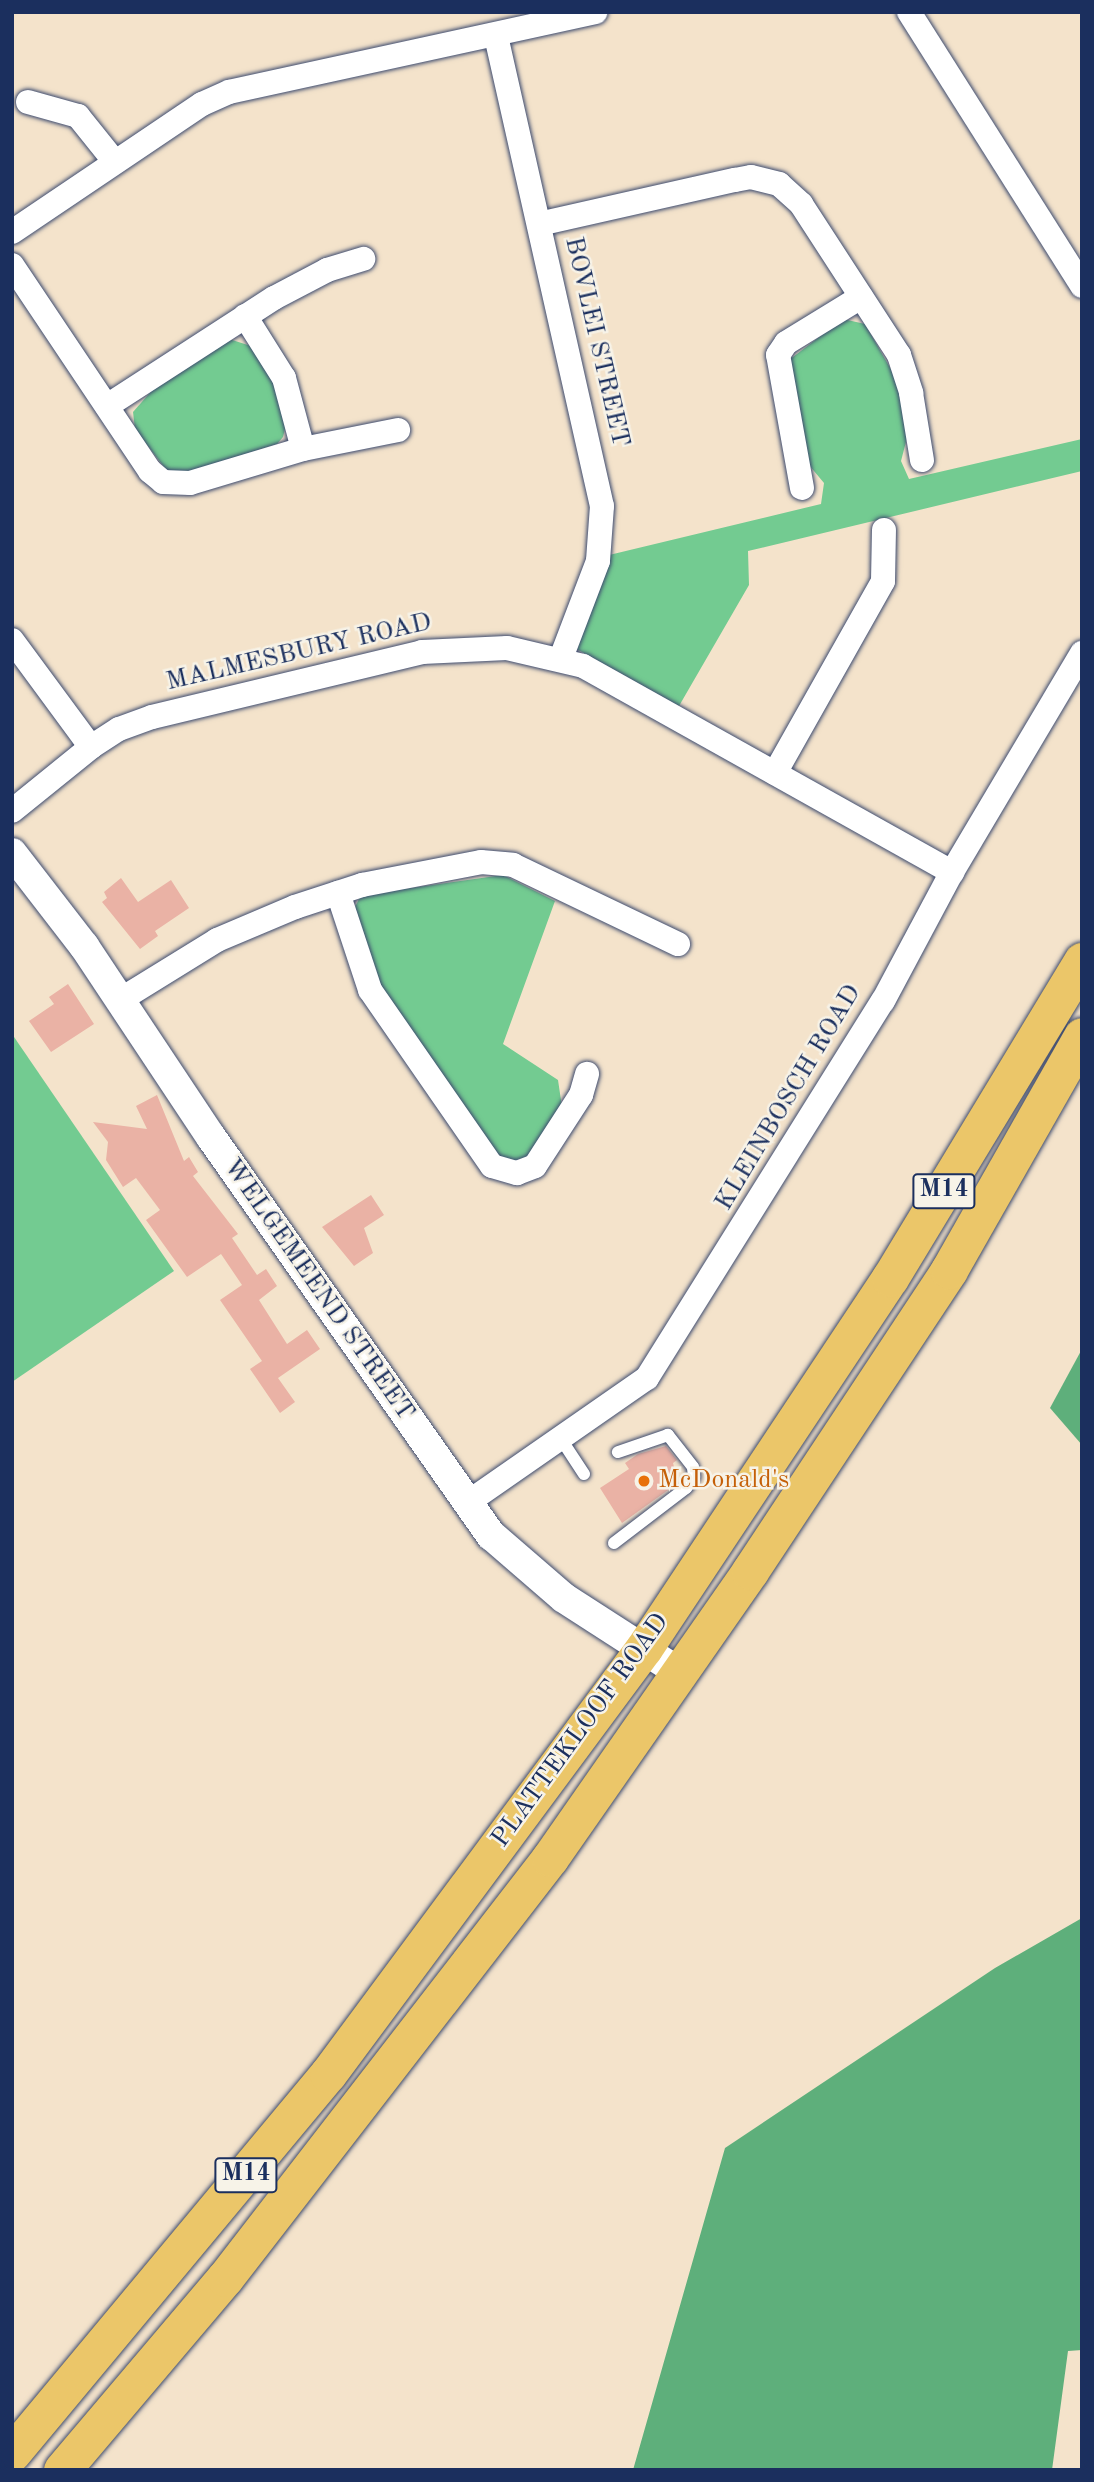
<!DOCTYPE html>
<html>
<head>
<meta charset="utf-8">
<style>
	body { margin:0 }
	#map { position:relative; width:1094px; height:2482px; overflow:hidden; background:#f4e3cb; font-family:"Old Standard TT",serif }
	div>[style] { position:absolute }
	.green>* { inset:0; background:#73cb91 }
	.forest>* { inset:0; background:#5eaf7b }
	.building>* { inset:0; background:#eab2a5 }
	.roads { filter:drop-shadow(0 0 2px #3c4a6e) drop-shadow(0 0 2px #3c4a6e) }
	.service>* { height:12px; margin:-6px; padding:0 6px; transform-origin:6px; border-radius:6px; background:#fff }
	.minor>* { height:24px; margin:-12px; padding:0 12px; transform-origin:12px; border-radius:12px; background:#fff }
	.tertiary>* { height:30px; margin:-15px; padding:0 15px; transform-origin:15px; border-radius:15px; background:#fff }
	.primary>* { height:37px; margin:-18.5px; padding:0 18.5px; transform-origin:18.5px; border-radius:18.5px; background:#ebc669 }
	.dots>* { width:19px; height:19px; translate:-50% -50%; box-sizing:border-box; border:4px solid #f7f3e8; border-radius:50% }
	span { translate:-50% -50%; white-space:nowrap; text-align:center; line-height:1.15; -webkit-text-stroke:5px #f7f3e8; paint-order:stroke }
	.shield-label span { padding:2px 5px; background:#f7f3e8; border:2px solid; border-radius:5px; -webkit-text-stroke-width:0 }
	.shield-label { font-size:24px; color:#1b2f5e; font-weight:700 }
	.street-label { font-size:26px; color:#1b2f5e }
	.food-label { font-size:26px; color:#c56008 }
	.left { translate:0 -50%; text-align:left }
	.frame { position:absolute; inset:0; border:14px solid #1b2f5e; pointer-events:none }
</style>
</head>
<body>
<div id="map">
	<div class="green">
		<i style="clip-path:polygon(843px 319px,865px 324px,897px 380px,908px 434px,901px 461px,909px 479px,1082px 439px,1082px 471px,748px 551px,749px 585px,679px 706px,573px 647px,605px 556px,821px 504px,824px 483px,809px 465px,789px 360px)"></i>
		<i style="clip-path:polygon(229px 339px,251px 346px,277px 384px,286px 425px,283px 437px,277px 444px,188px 473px,167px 471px,135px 429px,133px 412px,155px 387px)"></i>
		<i style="clip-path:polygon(503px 875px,555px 901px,503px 1044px,558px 1080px,562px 1107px,533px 1158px,516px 1164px,493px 1158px,378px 991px,352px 913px,361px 895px)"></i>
		<i style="clip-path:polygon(12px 1034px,174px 1271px,12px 1382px)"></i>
	</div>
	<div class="forest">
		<i style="clip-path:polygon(1082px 1349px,1082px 1445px,1050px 1408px)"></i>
		<i style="clip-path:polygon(1082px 1918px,1082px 2350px,1068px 2351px,1052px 2470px,633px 2470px,725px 2148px,995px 1968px)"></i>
	</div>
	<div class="building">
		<i style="clip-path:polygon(121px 878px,138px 902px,171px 880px,189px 908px,155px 931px,158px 936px,140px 949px,102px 902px,107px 898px,104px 892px)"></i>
		<i style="clip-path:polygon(68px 984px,94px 1024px,51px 1052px,29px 1021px,54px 1004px,49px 997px)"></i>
		<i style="clip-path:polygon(157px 1095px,184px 1161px,189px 1157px,198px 1172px,193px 1176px,238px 1234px,232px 1238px,257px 1275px,266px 1269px,277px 1286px,259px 1300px,287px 1344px,307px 1330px,320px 1349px,278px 1378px,295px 1402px,280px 1413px,250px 1369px,262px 1361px,220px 1300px,242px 1285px,221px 1254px,187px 1277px,146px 1220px,160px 1210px,136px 1178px,123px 1187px,106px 1160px,108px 1142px,93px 1122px,147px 1129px,136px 1106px)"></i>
		<i style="clip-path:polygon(371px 1195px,384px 1215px,364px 1228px,373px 1253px,354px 1266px,322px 1227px)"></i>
		<i style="clip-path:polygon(666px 1446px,677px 1460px,673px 1463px,678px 1483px,622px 1523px,600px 1488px,629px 1469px,625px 1463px,638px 1454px)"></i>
	</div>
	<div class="roads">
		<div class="service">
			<i style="left:561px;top:1439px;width:42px;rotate:56.7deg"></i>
			<i style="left:614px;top:1543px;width:91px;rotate:-37.4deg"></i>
			<i style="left:686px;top:1488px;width:14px;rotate:-54deg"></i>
			<i style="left:694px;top:1477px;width:10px;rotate:-96deg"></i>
			<i style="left:693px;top:1467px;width:41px;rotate:-128deg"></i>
			<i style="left:668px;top:1435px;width:53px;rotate:161.2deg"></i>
		</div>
		<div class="minor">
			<i style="left:909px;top:12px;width:324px;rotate:57.7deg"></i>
			<i style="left:496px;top:36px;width:482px;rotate:77.3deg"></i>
			<i style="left:602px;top:506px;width:55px;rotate:94.2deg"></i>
			<i style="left:598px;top:561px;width:104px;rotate:110.9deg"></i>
			<i style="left:28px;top:102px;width:52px;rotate:15.6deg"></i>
			<i style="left:78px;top:116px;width:59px;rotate:51.2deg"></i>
			<i style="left:539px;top:224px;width:201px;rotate:-12.7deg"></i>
			<i style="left:735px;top:180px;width:16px;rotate:-11deg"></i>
			<i style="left:751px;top:177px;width:29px;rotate:14deg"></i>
			<i style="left:779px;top:184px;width:30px;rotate:42deg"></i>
			<i style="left:801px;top:204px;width:180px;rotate:57deg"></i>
			<i style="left:899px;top:355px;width:40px;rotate:72deg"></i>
			<i style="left:911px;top:393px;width:68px;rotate:80.7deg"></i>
			<i style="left:12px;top:232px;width:229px;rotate:-34deg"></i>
			<i style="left:202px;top:104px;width:30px;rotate:-24deg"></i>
			<i style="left:229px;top:92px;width:375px;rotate:-12.3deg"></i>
			<i style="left:12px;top:265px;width:248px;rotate:56.2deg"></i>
			<i style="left:150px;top:471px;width:17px;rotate:40deg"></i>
			<i style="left:163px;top:482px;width:27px;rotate:2deg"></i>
			<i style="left:190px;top:483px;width:118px;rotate:-16.7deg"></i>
			<i style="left:303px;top:449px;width:97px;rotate:-11.3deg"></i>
			<i style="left:245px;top:316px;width:73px;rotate:57.8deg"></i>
			<i style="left:284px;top:378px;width:73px;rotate:75deg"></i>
			<i style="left:107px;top:406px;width:199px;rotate:-32.9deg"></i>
			<i style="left:274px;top:298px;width:60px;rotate:-27.8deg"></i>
			<i style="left:327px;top:270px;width:38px;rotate:-17deg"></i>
			<i style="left:802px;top:488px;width:135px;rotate:-100.2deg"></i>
			<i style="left:778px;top:355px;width:14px;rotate:-56deg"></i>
			<i style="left:786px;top:343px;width:88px;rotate:-31.5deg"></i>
			<i style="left:12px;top:640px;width:133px;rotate:53.6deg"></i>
			<i style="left:775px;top:773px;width:220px;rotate:-60.6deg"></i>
			<i style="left:883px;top:581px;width:51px;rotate:-88.9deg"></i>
			<i style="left:12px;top:811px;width:102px;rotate:-39deg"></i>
			<i style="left:91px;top:747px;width:33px;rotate:-33deg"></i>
			<i style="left:119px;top:729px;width:35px;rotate:-20deg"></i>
			<i style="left:152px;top:717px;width:278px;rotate:-13.5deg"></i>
			<i style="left:422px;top:652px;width:85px;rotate:-2.7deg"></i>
			<i style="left:507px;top:648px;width:78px;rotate:13.3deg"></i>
			<i style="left:583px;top:666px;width:423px;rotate:29.2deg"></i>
			<i style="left:338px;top:893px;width:102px;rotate:71.7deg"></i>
			<i style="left:370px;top:990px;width:214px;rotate:55.3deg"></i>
			<i style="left:492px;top:1166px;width:26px;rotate:16deg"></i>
			<i style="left:517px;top:1173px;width:19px;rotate:-21deg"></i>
			<i style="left:535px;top:1166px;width:85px;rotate:-57.1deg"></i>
			<i style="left:581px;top:1095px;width:22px;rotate:-74deg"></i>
			<i style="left:120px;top:1000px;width:114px;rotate:-31.7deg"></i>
			<i style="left:217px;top:940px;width:85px;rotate:-22.9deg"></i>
			<i style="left:295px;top:907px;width:71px;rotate:-18.2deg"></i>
			<i style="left:362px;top:885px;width:121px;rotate:-10.9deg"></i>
			<i style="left:481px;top:862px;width:32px;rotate:5deg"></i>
			<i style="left:513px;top:865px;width:183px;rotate:25.6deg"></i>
			<i style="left:467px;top:1503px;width:219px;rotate:-34.8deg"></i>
			<i style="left:647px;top:1378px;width:445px;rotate:-58deg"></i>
			<i style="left:883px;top:1001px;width:146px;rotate:-61.9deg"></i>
			<i style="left:952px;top:872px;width:255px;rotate:-59.3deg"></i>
		</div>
		<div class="tertiary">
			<i style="left:12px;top:853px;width:118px;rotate:52.3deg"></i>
			<i style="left:84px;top:946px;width:229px;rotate:56.4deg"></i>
			<i style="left:211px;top:1137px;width:487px;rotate:54.9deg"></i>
			<i style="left:491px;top:1535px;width:96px;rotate:40.8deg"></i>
			<i style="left:564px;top:1598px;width:137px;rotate:32.8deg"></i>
		</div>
		<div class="primary">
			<i style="left:12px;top:2453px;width:493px;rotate:-50.2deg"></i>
			<i style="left:328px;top:2074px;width:530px;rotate:-53.43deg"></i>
			<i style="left:644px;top:1648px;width:444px;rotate:-56.4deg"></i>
			<i style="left:890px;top:1278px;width:371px;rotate:-58.8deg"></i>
			<i style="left:62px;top:2470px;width:252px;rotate:-49.7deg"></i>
			<i style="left:225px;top:2278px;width:531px;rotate:-52.27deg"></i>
			<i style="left:550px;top:1858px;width:350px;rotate:-55.1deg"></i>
			<i style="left:750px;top:1571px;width:361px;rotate:-56.5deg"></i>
			<i style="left:949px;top:1270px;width:269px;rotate:-60.4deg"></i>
		</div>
	</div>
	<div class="dots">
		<i style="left:644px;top:1481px;background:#e8710a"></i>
	</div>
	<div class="shield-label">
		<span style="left:944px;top:1191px">M14</span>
		<span style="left:246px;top:2175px">M14</span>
	</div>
	<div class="street-label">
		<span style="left:596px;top:342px;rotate:77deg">BOVLEI STREET</span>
		<span style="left:299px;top:653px;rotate:-13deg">MALMESBURY ROAD</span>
		<span style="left:789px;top:1098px;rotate:-59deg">KLEINBOSCH ROAD</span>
		<span style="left:318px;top:1290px;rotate:55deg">WELGEMEEND STREET</span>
		<span style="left:581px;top:1731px;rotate:-54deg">PLATTEKLOOF ROAD</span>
	</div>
	<div class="food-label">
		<span class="left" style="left:658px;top:1481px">McDonald's</span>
	</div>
	<div class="frame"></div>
</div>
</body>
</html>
